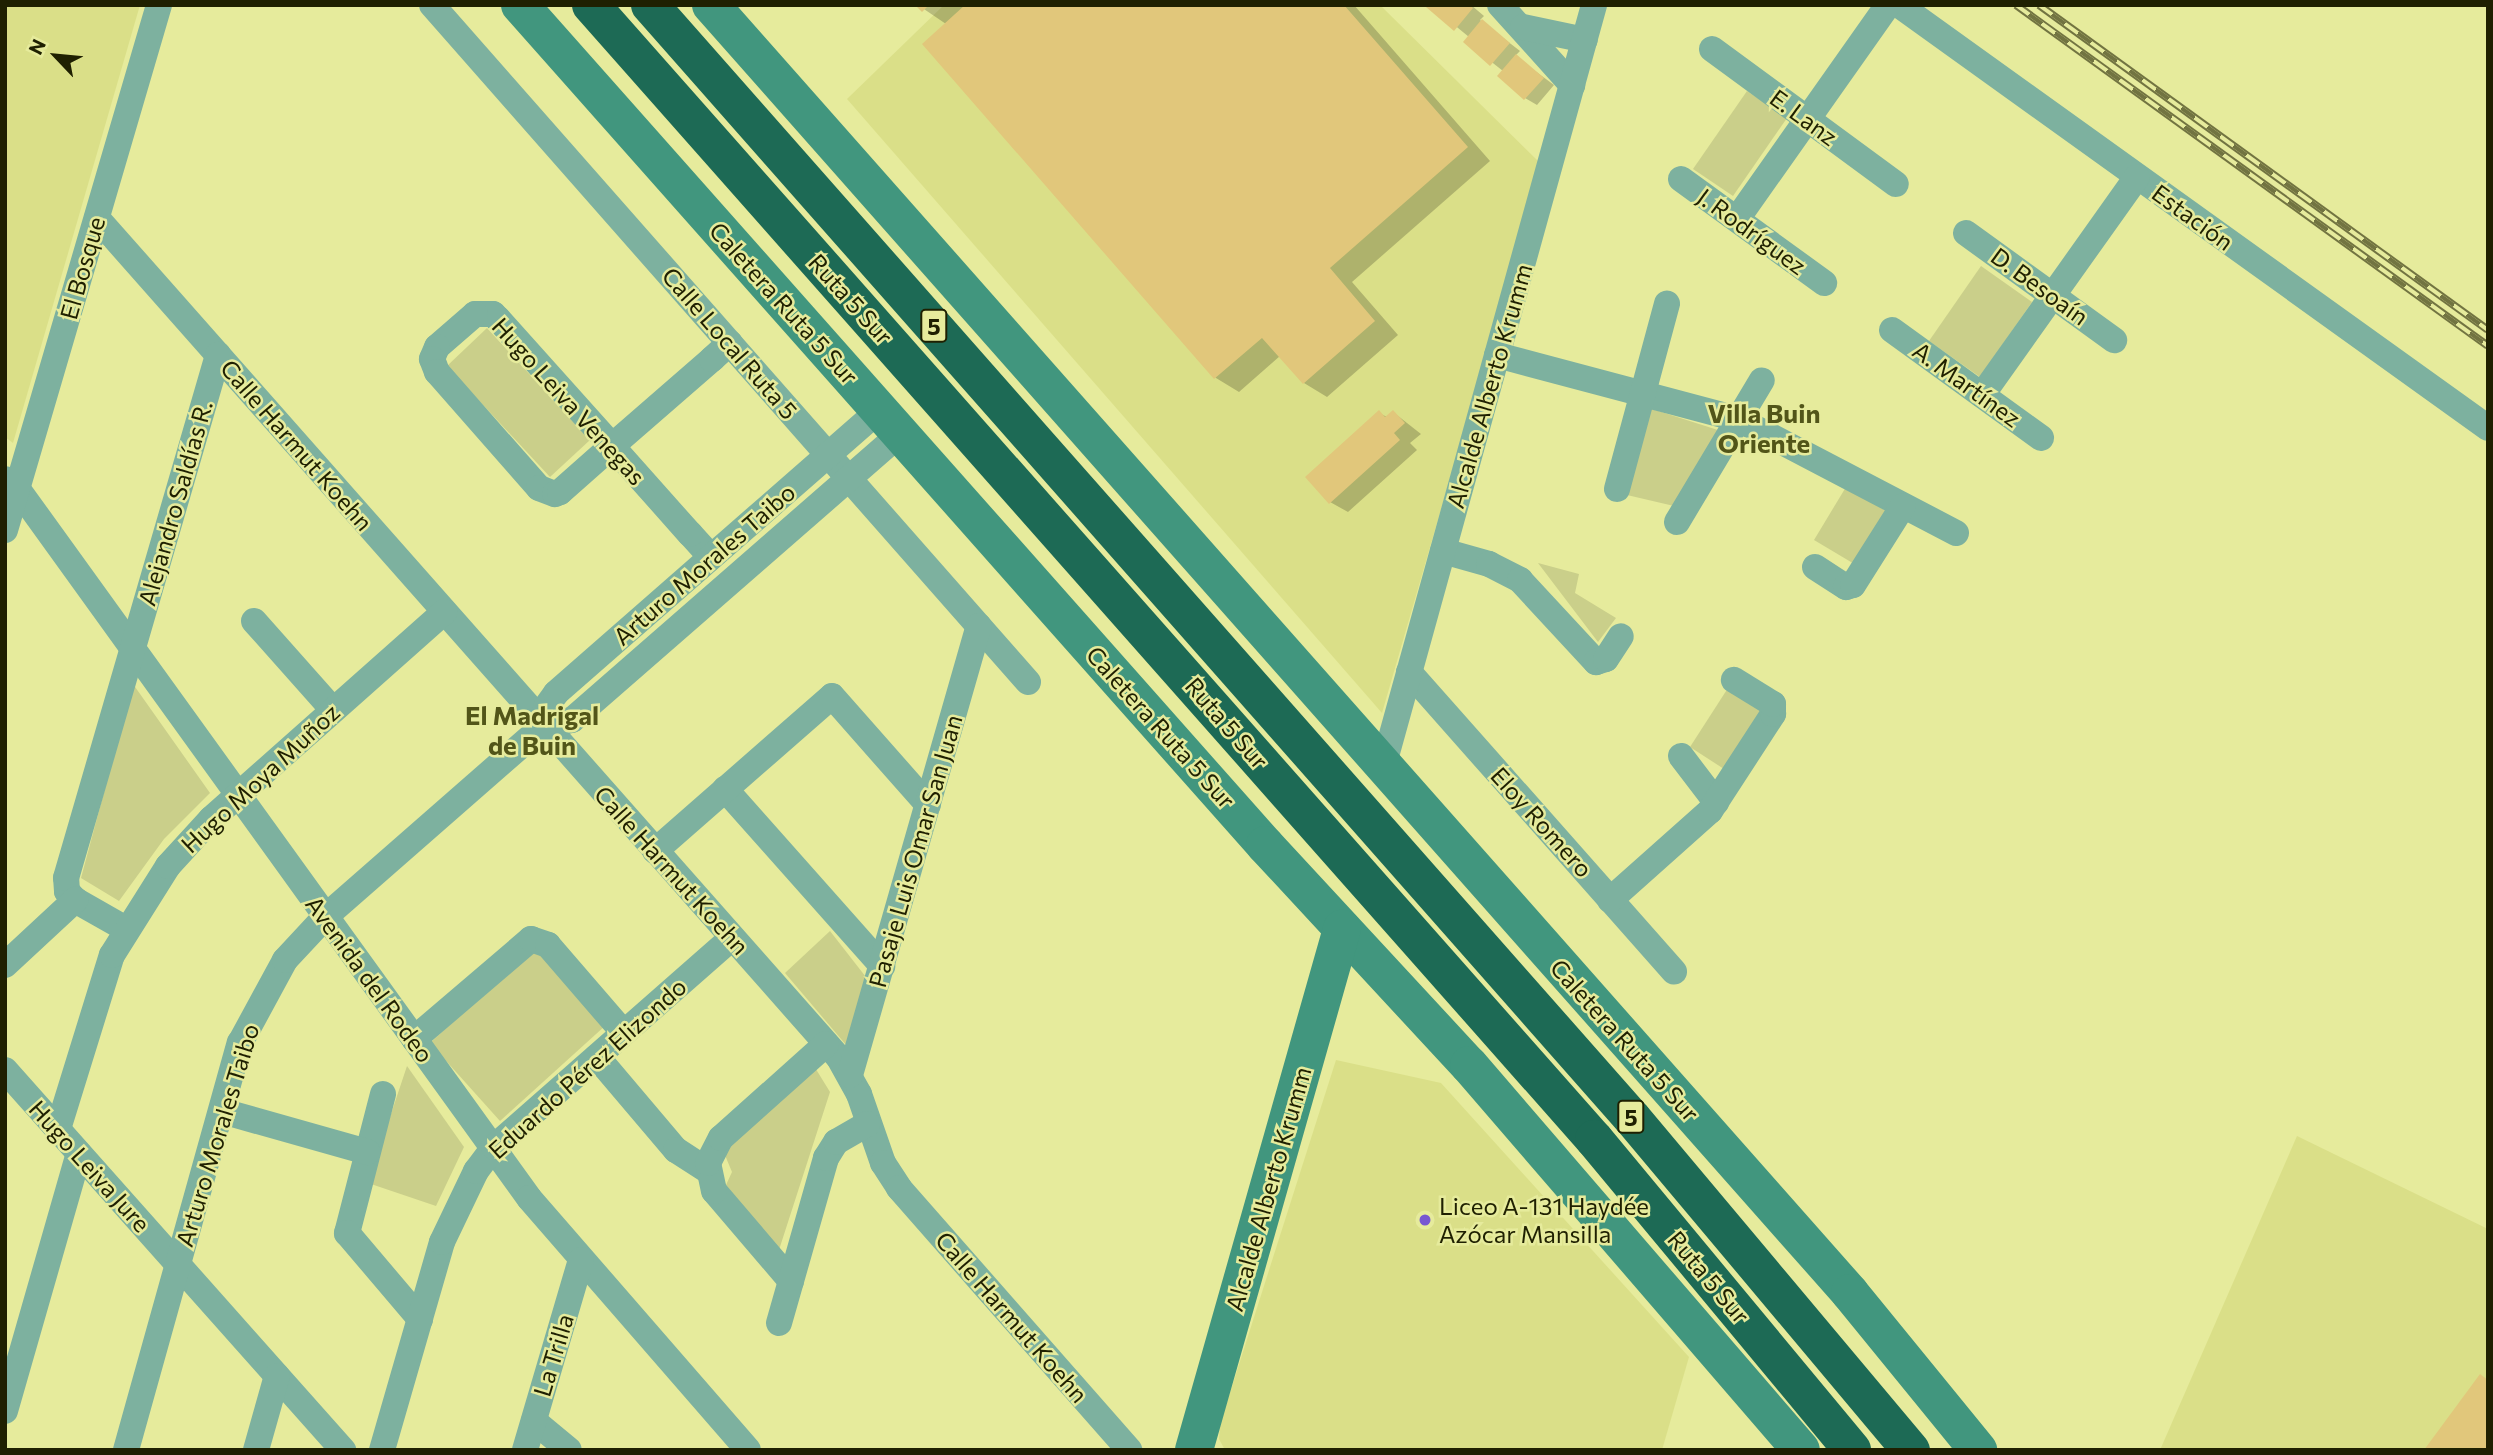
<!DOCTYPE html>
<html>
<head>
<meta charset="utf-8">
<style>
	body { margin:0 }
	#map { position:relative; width:2493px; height:1455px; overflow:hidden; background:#e6eb9c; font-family:Commissioner,sans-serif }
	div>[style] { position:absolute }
	.built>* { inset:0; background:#dadf88 }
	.green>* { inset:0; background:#cacf8a }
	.shadow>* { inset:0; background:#0003 }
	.building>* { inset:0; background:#e1c77b }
	.minor>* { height:26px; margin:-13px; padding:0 13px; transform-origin:13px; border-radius:13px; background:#7db19f }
	.secondary>* { height:38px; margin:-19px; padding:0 19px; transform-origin:19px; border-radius:19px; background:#41967e }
	.motorway>* { height:38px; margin:-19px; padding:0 19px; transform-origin:19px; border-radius:19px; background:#1d6a55 }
	.rail>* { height:8px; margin-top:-4px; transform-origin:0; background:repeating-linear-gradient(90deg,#e6eb9c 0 16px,#727441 0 32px); box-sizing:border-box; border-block:2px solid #727441 }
	.dots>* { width:19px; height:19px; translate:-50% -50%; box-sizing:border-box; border:4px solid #e6eb9c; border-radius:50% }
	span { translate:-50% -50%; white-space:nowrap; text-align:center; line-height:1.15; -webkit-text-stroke:5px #e6eb9c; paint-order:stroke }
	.shield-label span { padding:2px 5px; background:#e6eb9c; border:2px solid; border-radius:5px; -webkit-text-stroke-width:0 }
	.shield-label { font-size:23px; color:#1f2001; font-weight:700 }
	.street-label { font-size:24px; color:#1f2001 }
	.poi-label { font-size:24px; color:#1f2001 }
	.left { translate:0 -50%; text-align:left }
	.neighbourhood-label { font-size:26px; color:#525519; font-weight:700 }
	.frame { position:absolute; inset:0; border:7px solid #1f2001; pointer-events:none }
	.north { position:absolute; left:21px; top:21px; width:70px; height:70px; -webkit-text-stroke:5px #e6eb9c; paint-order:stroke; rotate:296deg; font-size:19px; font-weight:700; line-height:28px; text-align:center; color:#1f2001 }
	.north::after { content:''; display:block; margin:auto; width:24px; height:32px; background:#1f2001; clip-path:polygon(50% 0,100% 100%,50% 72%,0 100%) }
</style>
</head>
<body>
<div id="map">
	<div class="built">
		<i style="clip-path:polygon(5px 5px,140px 5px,13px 443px,5px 437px)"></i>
		<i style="clip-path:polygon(944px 5px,1380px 5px,1541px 164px,1382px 713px,847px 99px)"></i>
		<i style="clip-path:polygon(1336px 1060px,1441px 1083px,1689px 1357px,1662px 1450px,1225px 1450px,1219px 1439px,1220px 1424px)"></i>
		<i style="clip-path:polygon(2297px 1136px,2488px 1229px,2488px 1450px,2160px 1450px)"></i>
	</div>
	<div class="green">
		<i style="clip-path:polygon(1747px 91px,1787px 118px,1733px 196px,1693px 169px)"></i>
		<i style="clip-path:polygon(1981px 266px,2032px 302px,1980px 377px,1929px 341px)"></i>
		<i style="clip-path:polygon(487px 328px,590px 440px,550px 477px,447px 366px)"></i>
		<i style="clip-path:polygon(1649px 408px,1721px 431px,1674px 506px,1627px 495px)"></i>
		<i style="clip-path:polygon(1846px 487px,1888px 512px,1856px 565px,1814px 540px)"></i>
		<i style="clip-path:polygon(1538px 563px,1579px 574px,1575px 593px,1616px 618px,1598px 642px)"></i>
		<i style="clip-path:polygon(133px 684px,210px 793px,164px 839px,119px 901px,81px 878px)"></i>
		<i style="clip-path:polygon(1728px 688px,1762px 710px,1724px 769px,1690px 747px)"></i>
		<i style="clip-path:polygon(830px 931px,869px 981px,847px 1046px,785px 973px)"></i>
		<i style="clip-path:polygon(536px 947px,606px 1025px,500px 1121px,430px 1043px)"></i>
		<i style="clip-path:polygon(407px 1066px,464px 1147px,436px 1206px,368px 1183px)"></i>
		<i style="clip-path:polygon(814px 1066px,830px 1092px,778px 1253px,726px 1185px,732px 1172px,722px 1148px)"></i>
	</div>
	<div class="shadow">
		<i style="clip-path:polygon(918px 5px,1354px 5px,1490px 161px,1352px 282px,1398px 335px,1327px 397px,1304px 383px,1280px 356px,1239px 392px,1216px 378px,924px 44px,946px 24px)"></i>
		<i style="clip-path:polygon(1430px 5px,1471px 5px,1484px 16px,1480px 20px,1520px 51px,1515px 56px,1554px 85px,1537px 105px,1525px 98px,1503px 71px,1465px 41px,1469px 37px)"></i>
		<i style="clip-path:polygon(1393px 412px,1421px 434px,1410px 443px,1417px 450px,1348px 512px,1330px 502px,1379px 413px,1387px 417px)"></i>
	</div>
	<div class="building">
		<i style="clip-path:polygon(915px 5px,929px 5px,922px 12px)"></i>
		<i style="clip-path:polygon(965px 5px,1344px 5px,1468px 147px,1330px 268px,1375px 321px,1303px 384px,1262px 338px,1214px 379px,922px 44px)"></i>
		<i style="clip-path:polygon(1470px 5px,1473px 8px,1454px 31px,1426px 7px)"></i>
		<i style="clip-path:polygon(1482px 19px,1510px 43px,1490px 66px,1463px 42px)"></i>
		<i style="clip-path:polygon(1516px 54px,1544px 78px,1524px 100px,1497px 76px)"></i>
		<i style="clip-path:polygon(1379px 410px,1385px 417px,1393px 410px,1405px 423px,1394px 433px,1400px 440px,1329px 504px,1305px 477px)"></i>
		<i style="clip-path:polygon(2480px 1374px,2488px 1380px,2488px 1450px,2424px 1450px)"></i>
	</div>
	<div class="minor">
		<i style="left:432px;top:5px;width:902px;rotate:48.64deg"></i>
		<i style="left:1500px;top:5px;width:108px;rotate:48deg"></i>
		<i style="left:1899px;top:5px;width:725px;rotate:35.68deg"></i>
		<i style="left:1523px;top:27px;width:63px;rotate:11.8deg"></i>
		<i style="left:1712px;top:49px;width:228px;rotate:36.3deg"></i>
		<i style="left:1681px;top:179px;width:177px;rotate:36deg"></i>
		<i style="left:97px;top:218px;width:1121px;rotate:48.54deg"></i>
		<i style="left:839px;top:1058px;width:41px;rotate:60.9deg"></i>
		<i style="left:859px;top:1094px;width:73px;rotate:70.8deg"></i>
		<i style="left:883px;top:1163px;width:30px;rotate:57deg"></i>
		<i style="left:899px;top:1188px;width:349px;rotate:48.7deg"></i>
		<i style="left:1737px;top:219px;width:262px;rotate:-54.8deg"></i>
		<i style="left:1966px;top:233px;width:183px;rotate:35.9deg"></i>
		<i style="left:1892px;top:330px;width:184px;rotate:35.9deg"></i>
		<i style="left:1497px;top:355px;width:249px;rotate:14.9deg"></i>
		<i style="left:1738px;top:419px;width:246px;rotate:27.6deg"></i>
		<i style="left:1982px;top:395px;width:267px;rotate:-54.6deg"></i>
		<i style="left:5px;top:479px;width:15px;rotate:37deg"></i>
		<i style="left:17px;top:488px;width:875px;rotate:54.2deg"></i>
		<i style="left:529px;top:1198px;width:334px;rotate:49deg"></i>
		<i style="left:1617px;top:489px;width:192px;rotate:-74.9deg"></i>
		<i style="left:1677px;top:522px;width:165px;rotate:-59.1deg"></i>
		<i style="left:5px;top:530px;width:547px;rotate:-73.65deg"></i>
		<i style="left:1443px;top:551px;width:48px;rotate:15.8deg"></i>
		<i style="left:1489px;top:564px;width:35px;rotate:27deg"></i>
		<i style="left:1520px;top:580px;width:112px;rotate:47.2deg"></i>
		<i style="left:1596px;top:662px;width:10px;rotate:-17deg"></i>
		<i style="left:1606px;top:659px;width:27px;rotate:-57deg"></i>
		<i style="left:711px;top:557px;width:31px;rotate:-132deg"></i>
		<i style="left:690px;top:534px;width:118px;rotate:-131.6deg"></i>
		<i style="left:612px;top:446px;width:171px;rotate:-131.9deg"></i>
		<i style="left:498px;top:319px;width:7px;rotate:-135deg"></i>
		<i style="left:493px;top:314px;width:18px;rotate:180deg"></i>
		<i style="left:475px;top:314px;width:50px;rotate:139deg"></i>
		<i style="left:437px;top:347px;width:13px;rotate:113deg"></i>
		<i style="left:432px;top:359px;width:14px;rotate:69deg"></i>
		<i style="left:437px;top:372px;width:154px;rotate:48.7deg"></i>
		<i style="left:539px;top:488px;width:17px;rotate:21deg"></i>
		<i style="left:555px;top:494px;width:5px;rotate:-22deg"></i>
		<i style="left:560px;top:492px;width:69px;rotate:-41.5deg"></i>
		<i style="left:612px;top:446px;width:133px;rotate:-41deg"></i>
		<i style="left:712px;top:359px;width:24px;rotate:-42deg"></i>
		<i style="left:1815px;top:567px;width:37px;rotate:33deg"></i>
		<i style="left:1846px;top:587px;width:7px;rotate:-16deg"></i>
		<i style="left:1853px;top:585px;width:93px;rotate:-57.7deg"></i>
		<i style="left:254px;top:621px;width:119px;rotate:48.4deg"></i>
		<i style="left:1409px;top:672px;width:400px;rotate:48.5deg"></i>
		<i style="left:543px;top:726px;width:19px;rotate:-81deg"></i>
		<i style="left:546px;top:707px;width:17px;rotate:-54deg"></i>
		<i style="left:556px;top:693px;width:429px;rotate:-41.2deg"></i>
		<i style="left:1681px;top:756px;width:58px;rotate:52.7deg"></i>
		<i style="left:1383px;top:767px;width:791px;rotate:-74.52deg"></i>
		<i style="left:725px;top:789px;width:237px;rotate:48.4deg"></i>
		<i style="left:655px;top:851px;width:235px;rotate:-41.2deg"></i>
		<i style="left:832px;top:696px;width:145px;rotate:48.6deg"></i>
		<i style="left:1610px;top:900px;width:134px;rotate:-41.7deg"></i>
		<i style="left:1710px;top:811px;width:116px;rotate:-57deg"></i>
		<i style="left:1773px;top:714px;width:10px;rotate:-90deg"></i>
		<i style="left:1773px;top:704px;width:46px;rotate:-148.4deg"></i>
		<i style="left:126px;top:929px;width:59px;rotate:-150.4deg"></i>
		<i style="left:75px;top:900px;width:12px;rotate:-132deg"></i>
		<i style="left:67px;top:891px;width:13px;rotate:-94deg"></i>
		<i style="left:66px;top:878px;width:545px;rotate:-73.79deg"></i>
		<i style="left:5px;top:965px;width:96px;rotate:-42.9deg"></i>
		<i style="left:414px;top:1039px;width:154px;rotate:-40.5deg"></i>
		<i style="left:531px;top:939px;width:18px;rotate:19deg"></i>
		<i style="left:548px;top:945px;width:116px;rotate:49.2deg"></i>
		<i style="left:597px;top:1057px;width:122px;rotate:49.7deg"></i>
		<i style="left:676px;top:1150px;width:38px;rotate:33deg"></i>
		<i style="left:5px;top:1070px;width:509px;rotate:48.35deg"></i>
		<i style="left:850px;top:1075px;width:467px;rotate:-74deg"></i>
		<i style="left:383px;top:1094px;width:144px;rotate:104.5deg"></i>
		<i style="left:347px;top:1233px;width:113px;rotate:49.7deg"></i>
		<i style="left:222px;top:1111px;width:151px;rotate:15.8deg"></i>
		<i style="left:58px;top:1129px;width:182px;rotate:-72.8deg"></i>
		<i style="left:112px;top:955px;width:105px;rotate:-57.8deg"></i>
		<i style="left:168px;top:866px;width:64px;rotate:-47.5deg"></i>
		<i style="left:211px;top:819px;width:312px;rotate:-41.6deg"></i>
		<i style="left:791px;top:1281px;width:118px;rotate:-130.5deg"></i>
		<i style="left:714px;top:1191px;width:29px;rotate:-102deg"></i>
		<i style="left:708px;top:1163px;width:28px;rotate:-63deg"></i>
		<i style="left:721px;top:1138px;width:141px;rotate:-41.8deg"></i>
		<i style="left:779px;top:1323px;width:172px;rotate:-74.1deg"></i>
		<i style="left:826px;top:1158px;width:19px;rotate:-58deg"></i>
		<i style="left:836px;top:1142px;width:36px;rotate:-30deg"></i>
		<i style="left:5px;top:1411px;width:268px;rotate:-74deg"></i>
		<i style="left:534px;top:1421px;width:45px;rotate:39.6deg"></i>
		<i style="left:126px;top:1450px;width:423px;rotate:-74.4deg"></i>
		<i style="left:240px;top:1043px;width:94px;rotate:-61.5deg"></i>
		<i style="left:285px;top:960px;width:59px;rotate:-47.1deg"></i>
		<i style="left:325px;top:917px;width:290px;rotate:-41.2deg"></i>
		<i style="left:543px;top:726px;width:30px;rotate:-12deg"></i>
		<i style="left:572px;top:720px;width:435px;rotate:-41.1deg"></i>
		<i style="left:256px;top:1450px;width:77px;rotate:-74.2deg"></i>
		<i style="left:382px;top:1450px;width:216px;rotate:-73.9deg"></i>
		<i style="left:442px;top:1242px;width:79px;rotate:-64.4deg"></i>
		<i style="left:476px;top:1171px;width:30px;rotate:-53deg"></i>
		<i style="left:494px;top:1147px;width:317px;rotate:-41.3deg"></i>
		<i style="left:525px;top:1450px;width:198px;rotate:-73.6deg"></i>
	</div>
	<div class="secondary">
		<i style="left:520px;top:5px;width:1123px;rotate:48.43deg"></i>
		<i style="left:1265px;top:845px;width:300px;rotate:47.2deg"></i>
		<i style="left:1469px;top:1065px;width:508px;rotate:49.23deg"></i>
		<i style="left:711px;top:5px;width:1719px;rotate:48.51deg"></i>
		<i style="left:1850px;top:1293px;width:203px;rotate:50.8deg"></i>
		<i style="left:1194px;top:1450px;width:542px;rotate:-74.14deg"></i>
	</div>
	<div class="motorway">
		<i style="left:591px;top:5px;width:1514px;rotate:48.51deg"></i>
		<i style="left:1594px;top:1139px;width:404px;rotate:50.3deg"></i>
		<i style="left:650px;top:5px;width:1484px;rotate:48.58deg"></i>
		<i style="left:1632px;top:1118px;width:434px;rotate:50deg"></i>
	</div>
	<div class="rail">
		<i style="left:2016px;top:5px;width:582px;rotate:35.85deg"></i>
		<i style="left:2039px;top:5px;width:554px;rotate:35.9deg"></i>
	</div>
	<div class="dots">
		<i style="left:1425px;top:1220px;background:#7757d1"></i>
	</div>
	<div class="shield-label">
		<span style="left:934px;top:326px">5</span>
		<span style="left:1631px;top:1117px">5</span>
	</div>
	<div class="street-label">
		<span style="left:1804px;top:117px;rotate:36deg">E. Lanz</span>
		<span style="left:2193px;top:217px;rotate:36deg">Estación</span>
		<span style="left:1752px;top:231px;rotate:36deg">J. Rodríguez</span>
		<span style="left:82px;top:268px;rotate:-74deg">El Bosque</span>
		<span style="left:2040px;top:286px;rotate:36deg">D. Besoaín</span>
		<span style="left:851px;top:299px;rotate:48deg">Ruta 5 Sur</span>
		<span style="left:784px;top:303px;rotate:48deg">Caletera Ruta 5 Sur</span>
		<span style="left:730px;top:343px;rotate:49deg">Calle Local Ruta 5</span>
		<span style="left:1967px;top:384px;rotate:36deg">A. Martínez</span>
		<span style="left:1489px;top:386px;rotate:-74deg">Alcalde Alberto Krumm</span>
		<span style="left:569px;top:401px;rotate:48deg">Hugo Leiva Venegas</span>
		<span style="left:297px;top:445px;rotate:49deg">Calle Harmut Koehn</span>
		<span style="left:175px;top:503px;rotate:-74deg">Alejandro Saldías R.</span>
		<span style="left:704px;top:564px;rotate:-41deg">Arturo Morales Taibo</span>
		<span style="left:1227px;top:723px;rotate:49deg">Ruta 5 Sur</span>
		<span style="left:1161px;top:727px;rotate:48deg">Caletera Ruta 5 Sur</span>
		<span style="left:260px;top:778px;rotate:-43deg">Hugo Moya Muñoz</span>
		<span style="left:1542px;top:822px;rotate:48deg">Eloy Romero</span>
		<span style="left:915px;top:851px;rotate:-74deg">Pasaje Luis Omar San Juan</span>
		<span style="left:672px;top:870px;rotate:48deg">Calle Harmut Koehn</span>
		<span style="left:370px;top:979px;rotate:54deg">Avenida del Rodeo</span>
		<span style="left:1625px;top:1040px;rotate:48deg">Caletera Ruta 5 Sur</span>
		<span style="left:587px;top:1068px;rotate:-42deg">Eduardo Pérez Elizondo</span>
		<span style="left:217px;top:1135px;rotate:-73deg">Arturo Morales Taibo</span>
		<span style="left:90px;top:1166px;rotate:48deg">Hugo Leiva Jure</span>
		<span style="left:1268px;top:1189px;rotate:-74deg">Alcalde Alberto Krumm</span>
		<span style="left:1709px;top:1277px;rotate:50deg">Ruta 5 Sur</span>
		<span style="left:1012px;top:1317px;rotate:49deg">Calle Harmut Koehn</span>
		<span style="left:553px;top:1355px;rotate:-73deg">La Trilla</span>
	</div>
	<div class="poi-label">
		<span class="left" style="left:1439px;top:1220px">Liceo A-131 Haydée<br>Azócar Mansilla</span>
	</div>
	<div class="neighbourhood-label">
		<span style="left:1764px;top:428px">Villa Buin<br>Oriente</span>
		<span style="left:532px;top:730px">El Madrigal<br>de Buin</span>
	</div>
	<div class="frame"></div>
	<div class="north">N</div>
</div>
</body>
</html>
